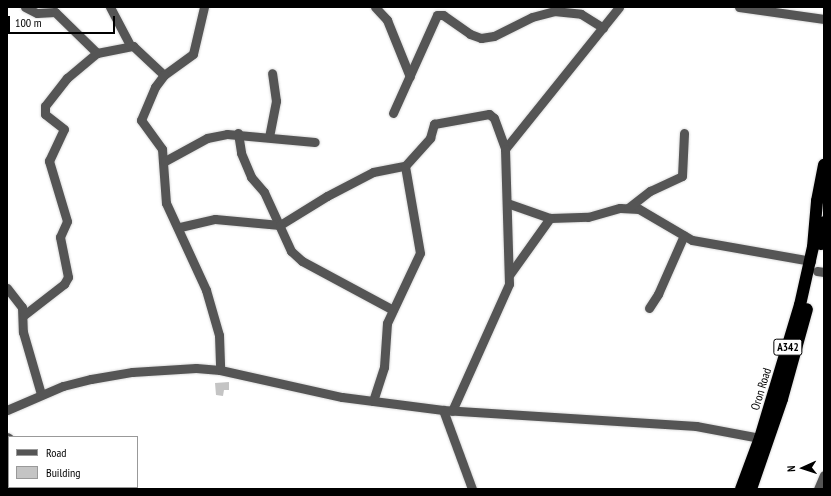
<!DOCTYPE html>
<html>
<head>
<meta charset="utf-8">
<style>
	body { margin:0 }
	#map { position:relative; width:831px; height:496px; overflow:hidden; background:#fff; font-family:"PT Sans Narrow",sans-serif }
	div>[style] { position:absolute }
	.building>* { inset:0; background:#c4c4c4 }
	.roads { filter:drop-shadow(0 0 1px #dbdbdb) drop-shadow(0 0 1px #dbdbdb) }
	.minor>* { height:9px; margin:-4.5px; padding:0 4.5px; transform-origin:4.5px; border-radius:4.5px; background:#555 }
	.highway>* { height:12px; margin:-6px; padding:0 6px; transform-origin:6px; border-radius:6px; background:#000 }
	span { translate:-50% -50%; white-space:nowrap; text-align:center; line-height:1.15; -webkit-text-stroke:3.5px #fff; paint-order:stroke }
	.shield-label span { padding:1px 3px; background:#fff; border:1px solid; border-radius:3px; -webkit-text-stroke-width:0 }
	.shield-label { font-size:11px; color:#000; font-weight:700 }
	.street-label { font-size:12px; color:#000 }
	.frame { position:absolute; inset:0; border:8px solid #000; pointer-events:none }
	.legend { position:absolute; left:8px; top:436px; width:130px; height:52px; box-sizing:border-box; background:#fff; border:1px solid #999; margin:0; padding:5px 7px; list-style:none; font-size:12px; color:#000 }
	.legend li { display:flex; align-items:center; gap:8px; height:20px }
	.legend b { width:20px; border:1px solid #999 }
	.north { position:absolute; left:783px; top:448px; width:40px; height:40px; -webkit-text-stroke:3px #fff; paint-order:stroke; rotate:267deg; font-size:11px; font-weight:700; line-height:16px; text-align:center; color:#000 }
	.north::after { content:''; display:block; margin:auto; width:14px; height:18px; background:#000; clip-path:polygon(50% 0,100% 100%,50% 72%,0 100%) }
	.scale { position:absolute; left:8px; top:16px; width:107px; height:18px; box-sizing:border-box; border:2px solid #000; border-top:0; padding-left:5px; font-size:12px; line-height:14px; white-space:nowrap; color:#000; -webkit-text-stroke:3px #fff; paint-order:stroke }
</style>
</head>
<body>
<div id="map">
	<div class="building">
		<i style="clip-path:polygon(229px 382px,229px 390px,224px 390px,223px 396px,216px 395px,215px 383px)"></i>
	</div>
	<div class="roads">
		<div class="minor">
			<i style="left:25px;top:7px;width:13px;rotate:27deg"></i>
			<i style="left:37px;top:13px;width:18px;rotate:-3deg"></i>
			<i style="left:55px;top:12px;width:59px;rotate:44.3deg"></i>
			<i style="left:97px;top:53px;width:37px;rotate:-11deg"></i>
			<i style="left:133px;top:46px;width:42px;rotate:43.1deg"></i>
			<i style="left:110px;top:7px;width:43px;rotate:62.2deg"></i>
			<i style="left:204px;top:7px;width:48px;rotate:103.2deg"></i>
			<i style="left:193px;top:54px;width:36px;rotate:144deg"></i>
			<i style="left:164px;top:75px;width:15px;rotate:127deg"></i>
			<i style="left:155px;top:87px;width:36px;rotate:113deg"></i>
			<i style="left:141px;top:120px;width:36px;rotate:54deg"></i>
			<i style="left:162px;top:149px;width:54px;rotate:85.8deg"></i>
			<i style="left:166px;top:203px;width:96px;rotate:65.3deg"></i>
			<i style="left:206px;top:290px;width:47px;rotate:73.9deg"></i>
			<i style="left:219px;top:335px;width:35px;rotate:88deg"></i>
			<i style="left:375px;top:7px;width:18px;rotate:47deg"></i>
			<i style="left:387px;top:20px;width:61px;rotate:68deg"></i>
			<i style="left:739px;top:7px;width:86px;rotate:8deg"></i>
			<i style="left:393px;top:113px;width:107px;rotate:-65.8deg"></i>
			<i style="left:437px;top:15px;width:6px"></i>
			<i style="left:443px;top:15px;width:33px;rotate:35deg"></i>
			<i style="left:470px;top:34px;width:12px;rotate:20deg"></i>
			<i style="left:481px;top:38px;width:13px;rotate:-9deg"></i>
			<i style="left:494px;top:36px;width:42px;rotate:-26.6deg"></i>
			<i style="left:532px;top:17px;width:23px;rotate:-15deg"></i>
			<i style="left:554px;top:11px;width:27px;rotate:6deg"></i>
			<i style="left:581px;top:14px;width:26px;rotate:32deg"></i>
			<i style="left:238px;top:133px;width:20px;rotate:81deg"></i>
			<i style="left:241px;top:153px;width:26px;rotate:67deg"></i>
			<i style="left:251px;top:177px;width:20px;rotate:49deg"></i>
			<i style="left:264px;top:192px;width:65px;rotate:65.4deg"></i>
			<i style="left:291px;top:251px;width:15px;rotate:42deg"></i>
			<i style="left:302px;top:261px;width:103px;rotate:28.3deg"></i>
			<i style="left:269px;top:137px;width:37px;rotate:-79deg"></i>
			<i style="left:276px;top:101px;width:28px;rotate:-98deg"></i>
			<i style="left:505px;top:149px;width:182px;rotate:-51.2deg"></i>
			<i style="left:165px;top:161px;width:48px;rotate:-28.7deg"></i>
			<i style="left:207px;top:138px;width:20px;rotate:-11deg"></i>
			<i style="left:227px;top:134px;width:88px;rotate:5.2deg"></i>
			<i style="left:507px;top:203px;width:46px;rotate:19.2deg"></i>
			<i style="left:550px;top:218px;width:38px;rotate:-2deg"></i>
			<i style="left:588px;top:217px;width:33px;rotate:-16deg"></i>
			<i style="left:620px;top:208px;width:19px;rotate:3deg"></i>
			<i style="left:639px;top:209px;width:61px;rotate:30.3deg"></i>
			<i style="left:692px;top:240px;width:121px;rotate:10deg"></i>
			<i style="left:628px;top:208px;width:28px;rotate:-38deg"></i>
			<i style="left:650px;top:191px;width:35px;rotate:-25deg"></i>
			<i style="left:682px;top:176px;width:43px;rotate:-87.3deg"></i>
			<i style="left:180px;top:227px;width:36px;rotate:-13deg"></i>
			<i style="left:215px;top:219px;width:65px;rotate:5.3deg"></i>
			<i style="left:280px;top:225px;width:55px;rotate:-31.7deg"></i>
			<i style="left:327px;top:196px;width:52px;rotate:-27.6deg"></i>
			<i style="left:373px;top:172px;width:33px;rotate:-11deg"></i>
			<i style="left:817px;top:271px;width:7px;rotate:8deg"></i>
			<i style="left:510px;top:274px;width:69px;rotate:-54.5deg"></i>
			<i style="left:7px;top:288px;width:24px;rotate:52deg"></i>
			<i style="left:22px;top:307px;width:25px;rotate:88deg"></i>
			<i style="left:23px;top:332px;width:65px;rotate:73.8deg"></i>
			<i style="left:649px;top:308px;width:17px;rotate:-57deg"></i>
			<i style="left:658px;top:294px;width:64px;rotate:-66.2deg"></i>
			<i style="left:24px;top:315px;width:51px;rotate:-37.8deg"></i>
			<i style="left:64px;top:284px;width:8px;rotate:-60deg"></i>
			<i style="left:68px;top:277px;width:41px;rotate:-101.3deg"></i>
			<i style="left:60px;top:237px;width:17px;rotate:-66deg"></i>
			<i style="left:67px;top:221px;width:63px;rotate:-106.7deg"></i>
			<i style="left:49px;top:161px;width:35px;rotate:-65deg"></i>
			<i style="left:64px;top:129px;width:24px;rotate:-142deg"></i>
			<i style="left:45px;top:114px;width:8px;rotate:-90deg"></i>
			<i style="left:45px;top:106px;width:36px;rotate:-52deg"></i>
			<i style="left:67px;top:78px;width:39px;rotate:-40deg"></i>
			<i style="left:373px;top:401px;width:36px;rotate:-72deg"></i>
			<i style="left:384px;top:367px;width:44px;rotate:-86.1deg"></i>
			<i style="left:387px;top:323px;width:77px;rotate:-64.8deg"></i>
			<i style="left:420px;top:253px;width:88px;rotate:-99.8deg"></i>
			<i style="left:405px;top:166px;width:38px;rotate:-48deg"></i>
			<i style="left:430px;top:138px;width:15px;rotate:-74deg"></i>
			<i style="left:434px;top:124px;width:56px;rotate:-10.3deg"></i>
			<i style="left:489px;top:114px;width:6px;rotate:39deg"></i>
			<i style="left:494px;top:118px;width:33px;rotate:70deg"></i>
			<i style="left:505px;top:149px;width:135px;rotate:88.3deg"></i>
			<i style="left:509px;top:284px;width:139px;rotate:114.2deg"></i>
			<i style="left:7px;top:410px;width:61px;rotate:-23.2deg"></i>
			<i style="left:63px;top:386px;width:29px;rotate:-14deg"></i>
			<i style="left:91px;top:379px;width:42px;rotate:-9.7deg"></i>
			<i style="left:132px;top:372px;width:64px;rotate:-3.6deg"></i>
			<i style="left:196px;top:368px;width:24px;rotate:5deg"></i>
			<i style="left:220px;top:370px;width:125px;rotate:12.5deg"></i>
			<i style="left:342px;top:397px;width:102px;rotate:7.3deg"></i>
			<i style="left:443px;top:410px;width:254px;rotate:3.6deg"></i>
			<i style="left:696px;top:426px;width:65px;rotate:10.6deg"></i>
			<i style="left:443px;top:410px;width:84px;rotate:69.8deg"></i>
			<i style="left:7px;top:437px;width:2px;rotate:27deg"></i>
			<i style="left:114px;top:487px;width:5px;rotate:22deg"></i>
			<i style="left:818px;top:489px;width:15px;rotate:-67deg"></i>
		</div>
		<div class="highway">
			<i style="left:821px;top:244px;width:22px;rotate:-82deg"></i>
			<i style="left:741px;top:489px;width:54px;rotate:-69.6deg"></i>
			<i style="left:760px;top:438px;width:139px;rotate:-73.3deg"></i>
			<i style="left:800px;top:305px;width:59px;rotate:-77.4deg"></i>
			<i style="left:813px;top:247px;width:46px;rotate:-85deg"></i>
			<i style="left:817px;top:201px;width:37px;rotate:-79deg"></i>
			<i style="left:751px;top:489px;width:95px;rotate:-71deg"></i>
			<i style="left:782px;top:399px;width:93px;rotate:-74.5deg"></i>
		</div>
	</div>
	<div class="shield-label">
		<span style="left:788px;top:347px">A342</span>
	</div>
	<div class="street-label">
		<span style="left:761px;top:389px;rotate:-73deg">Oron Road</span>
	</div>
	<div class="frame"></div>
	<ul class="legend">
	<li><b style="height:5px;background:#555"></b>Road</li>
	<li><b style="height:11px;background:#c4c4c4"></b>Building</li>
	</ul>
	<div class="north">N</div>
	<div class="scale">100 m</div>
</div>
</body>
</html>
